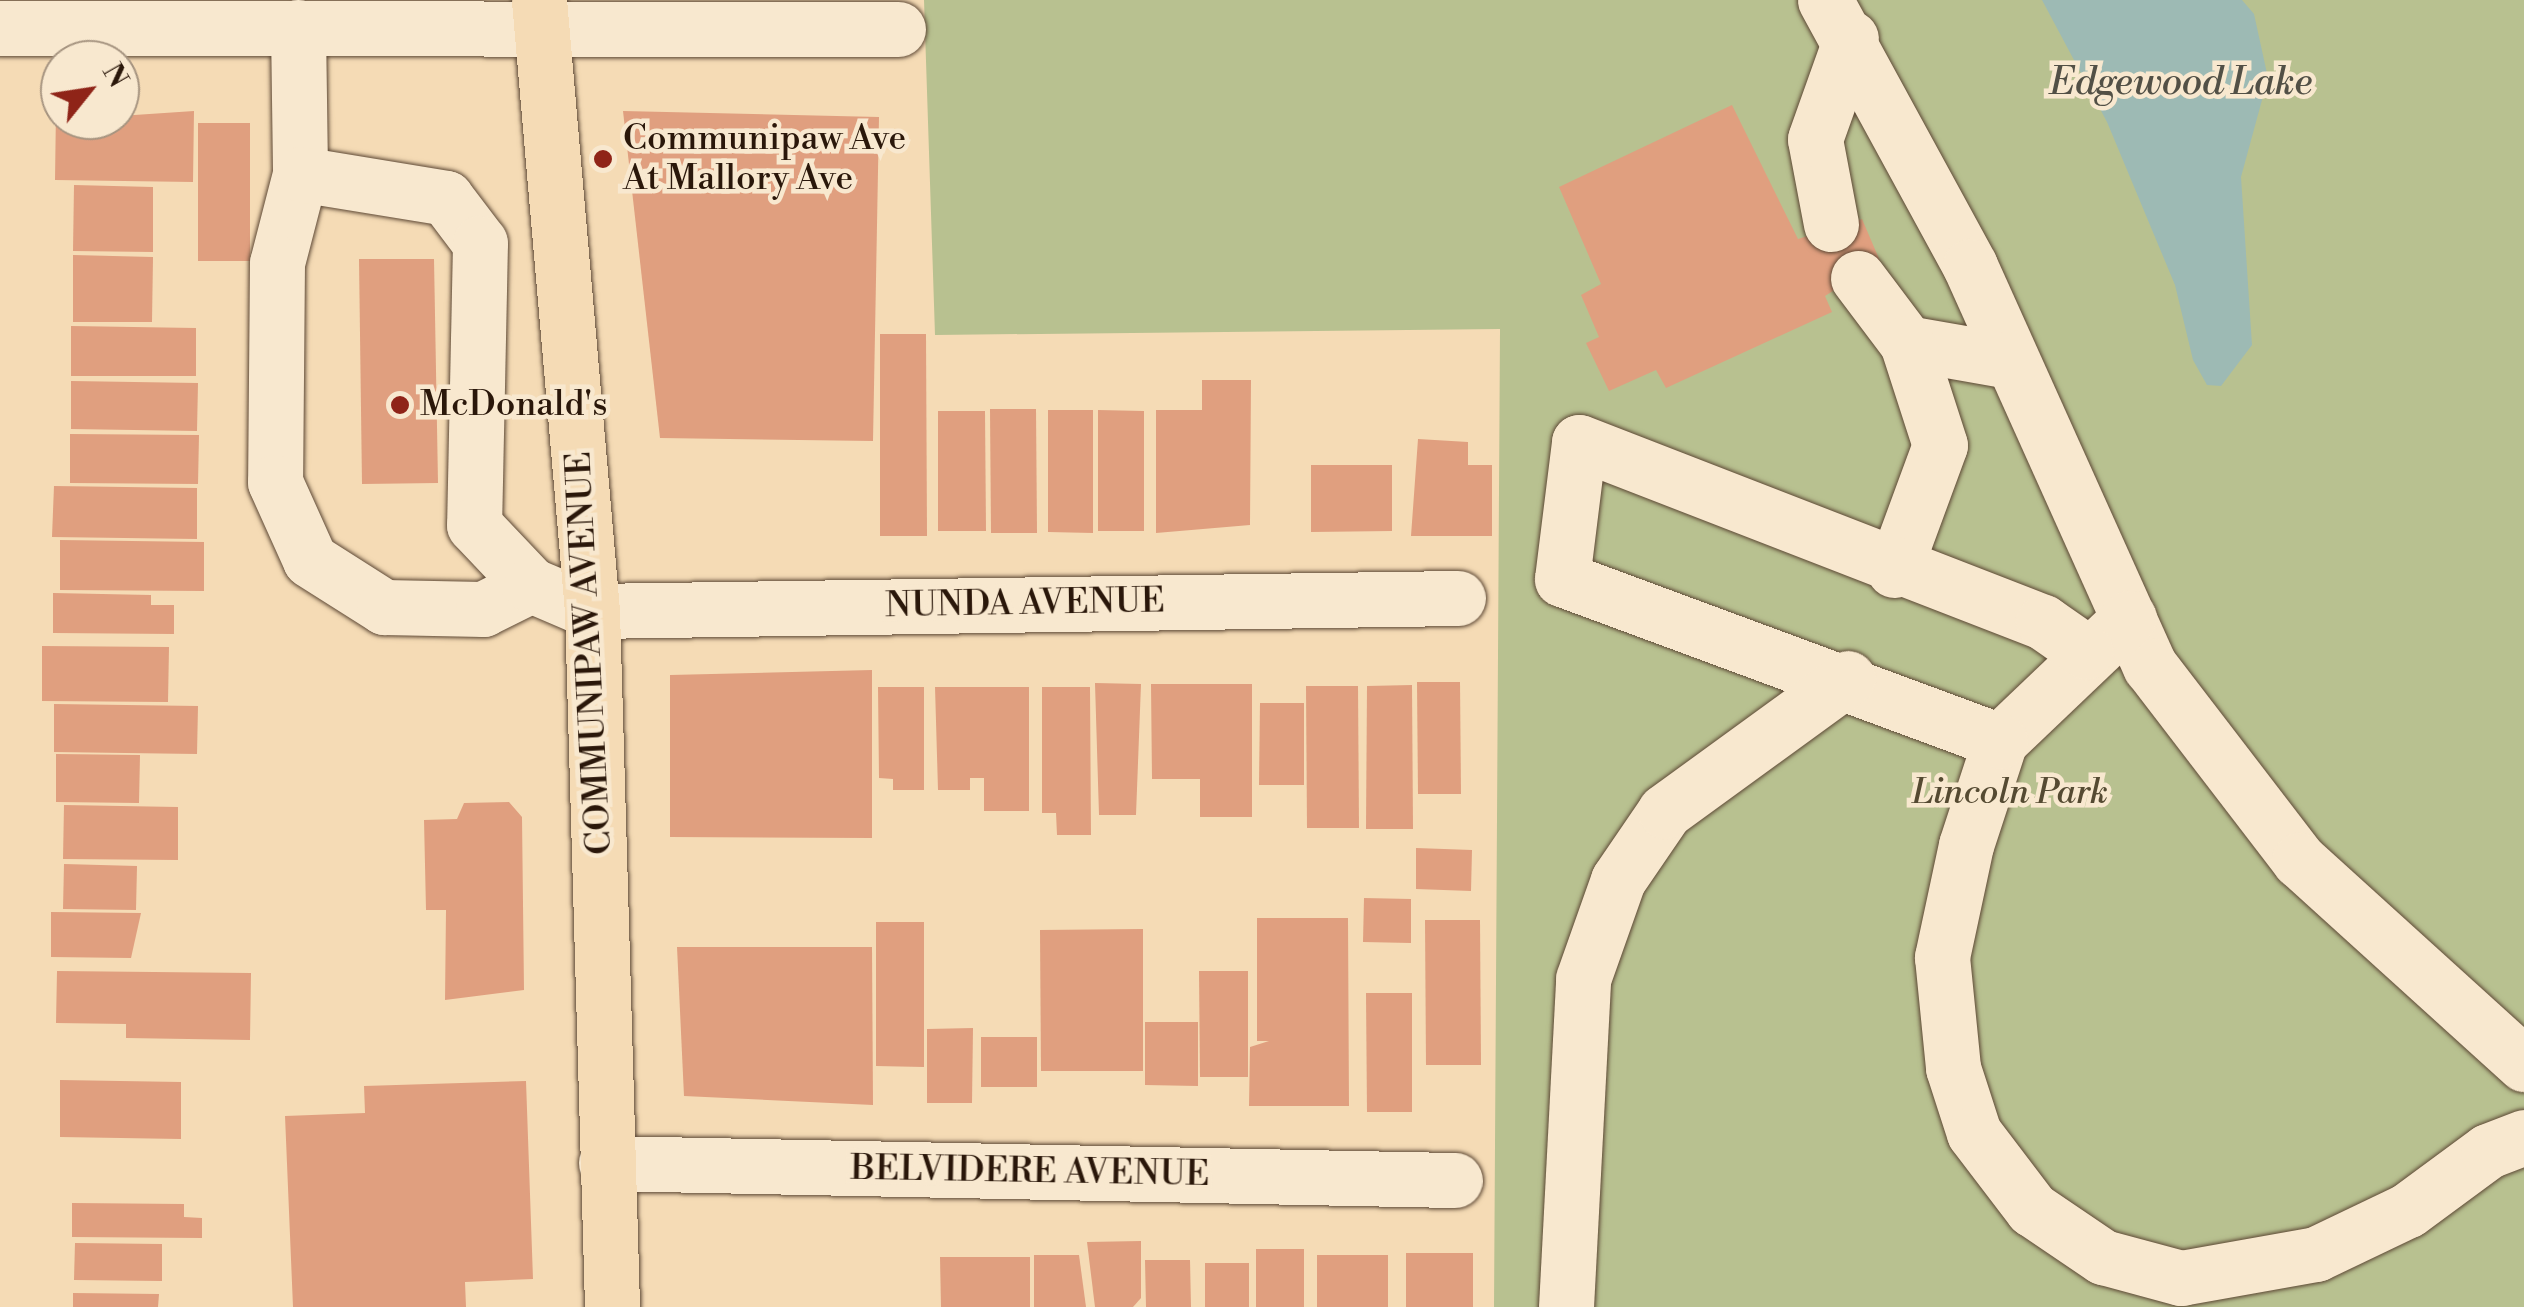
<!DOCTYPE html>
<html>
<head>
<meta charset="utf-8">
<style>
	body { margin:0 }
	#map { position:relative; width:2524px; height:1307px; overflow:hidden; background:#f5dbb5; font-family:"Libre Bodoni",serif }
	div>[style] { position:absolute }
	.green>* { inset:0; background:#b8c190 }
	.water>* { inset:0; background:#9dbab4 }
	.building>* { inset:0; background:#e09f7f }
	.roads { filter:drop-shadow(0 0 2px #5d4835) drop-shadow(0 0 2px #5d4835) }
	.minor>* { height:55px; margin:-27.5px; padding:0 27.5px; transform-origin:27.5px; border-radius:27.5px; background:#f8e8cf }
	.major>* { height:55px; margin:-27.5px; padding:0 27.5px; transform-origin:27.5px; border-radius:27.5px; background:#f5dbb5 }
	.dots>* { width:28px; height:28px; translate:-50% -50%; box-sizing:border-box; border:5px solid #f8e8cf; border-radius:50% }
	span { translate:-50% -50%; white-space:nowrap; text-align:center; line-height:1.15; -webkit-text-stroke:9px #f8e8cf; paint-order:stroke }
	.poi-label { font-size:35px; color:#2a170a }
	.left { translate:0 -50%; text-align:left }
	.street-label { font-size:35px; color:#2a170a }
	.park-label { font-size:35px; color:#554a32; font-style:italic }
	.water-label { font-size:38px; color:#525046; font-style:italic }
	.north { position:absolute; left:40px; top:40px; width:100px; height:100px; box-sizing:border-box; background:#f8e8cf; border:2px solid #a69480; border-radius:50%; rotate:60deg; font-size:28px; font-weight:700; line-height:40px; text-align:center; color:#2a170a }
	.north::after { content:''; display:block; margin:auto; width:35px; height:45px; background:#8f2418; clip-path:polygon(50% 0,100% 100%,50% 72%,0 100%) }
</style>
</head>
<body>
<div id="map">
	<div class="green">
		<i style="clip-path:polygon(924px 0,2524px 0,2524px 1307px,1494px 1307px,1500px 329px,935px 335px)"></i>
	</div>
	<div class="water">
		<i style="clip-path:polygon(2042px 0,2242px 0,2254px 14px,2268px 78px,2241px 177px,2252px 345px,2221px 386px,2207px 385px,2193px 360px,2175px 285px,2107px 122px)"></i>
	</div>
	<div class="building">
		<i style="clip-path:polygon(1732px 105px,1798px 239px,1862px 219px,1880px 261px,1825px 296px,1832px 312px,1666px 388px,1656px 370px,1609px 391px,1586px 343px,1599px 337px,1581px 295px,1601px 284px,1559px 187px)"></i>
		<i style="clip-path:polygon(56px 109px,60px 120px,194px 111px,193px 182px,55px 180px)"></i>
		<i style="clip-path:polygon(623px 111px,879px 117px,873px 441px,660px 438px)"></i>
		<i style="clip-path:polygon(198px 123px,250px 123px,250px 261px,198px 261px)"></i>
		<i style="clip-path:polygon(74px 185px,153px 187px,153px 252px,73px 251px)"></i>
		<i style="clip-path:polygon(73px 255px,153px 257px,152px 322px,73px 322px)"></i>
		<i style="clip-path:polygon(359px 259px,434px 259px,438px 483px,362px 484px)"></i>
		<i style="clip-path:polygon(71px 326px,196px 328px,196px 376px,71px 376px)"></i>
		<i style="clip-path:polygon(880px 334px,926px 334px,927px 536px,880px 536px)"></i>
		<i style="clip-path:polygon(1202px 380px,1251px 380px,1250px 525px,1156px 533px,1156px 410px,1202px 410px)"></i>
		<i style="clip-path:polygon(71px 381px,198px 383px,197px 431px,71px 429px)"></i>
		<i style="clip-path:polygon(990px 409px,1036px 409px,1037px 533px,991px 533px)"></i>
		<i style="clip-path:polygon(1048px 410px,1093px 410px,1093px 533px,1048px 532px)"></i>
		<i style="clip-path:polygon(1098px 410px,1144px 411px,1144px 531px,1098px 531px)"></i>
		<i style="clip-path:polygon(938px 411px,985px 411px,986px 531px,938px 531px)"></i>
		<i style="clip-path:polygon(70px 434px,199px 435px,198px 484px,70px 483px)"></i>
		<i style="clip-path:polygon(1418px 439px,1468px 442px,1468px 465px,1492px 465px,1492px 536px,1411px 536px)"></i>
		<i style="clip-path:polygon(1311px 465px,1392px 465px,1392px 531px,1311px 532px)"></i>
		<i style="clip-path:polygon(54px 486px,197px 488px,197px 539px,52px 537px)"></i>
		<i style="clip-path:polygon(60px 540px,204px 542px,204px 591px,60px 590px)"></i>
		<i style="clip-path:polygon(53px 593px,151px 595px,151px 605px,174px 605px,174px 634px,53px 633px)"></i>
		<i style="clip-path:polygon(42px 646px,169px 647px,168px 702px,42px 701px)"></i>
		<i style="clip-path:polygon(872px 670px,872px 838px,670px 837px,670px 675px)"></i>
		<i style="clip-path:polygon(1417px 682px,1460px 682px,1461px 794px,1418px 794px)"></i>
		<i style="clip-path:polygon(1095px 683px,1141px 684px,1136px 815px,1099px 815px)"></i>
		<i style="clip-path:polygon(1151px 684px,1252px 684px,1252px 817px,1200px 817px,1200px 779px,1152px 779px)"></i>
		<i style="clip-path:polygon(1412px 685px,1413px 829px,1366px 829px,1367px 686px)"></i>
		<i style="clip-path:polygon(1306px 686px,1358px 686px,1359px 828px,1307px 828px)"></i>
		<i style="clip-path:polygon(878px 687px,924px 687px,924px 790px,893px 790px,893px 779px,879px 778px)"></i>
		<i style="clip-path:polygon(935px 687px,1029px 687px,1029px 811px,984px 811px,984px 778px,970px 778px,970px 790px,938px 790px)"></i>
		<i style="clip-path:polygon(1042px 687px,1090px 687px,1091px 835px,1057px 835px,1056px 813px,1042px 813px)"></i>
		<i style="clip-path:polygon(1260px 703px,1304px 703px,1304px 785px,1259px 785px)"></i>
		<i style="clip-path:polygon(54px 704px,198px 706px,197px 754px,54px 752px)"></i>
		<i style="clip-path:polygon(56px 754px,140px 755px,139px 803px,56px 802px)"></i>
		<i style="clip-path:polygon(509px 802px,522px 817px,524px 990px,445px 1000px,446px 910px,426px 910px,424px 820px,457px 819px,464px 803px)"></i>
		<i style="clip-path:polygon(64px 805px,178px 807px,178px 860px,63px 859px)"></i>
		<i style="clip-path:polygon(1416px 848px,1472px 850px,1471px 891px,1416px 889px)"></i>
		<i style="clip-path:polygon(64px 864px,137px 866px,136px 910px,63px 909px)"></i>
		<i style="clip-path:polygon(1364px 898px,1411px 899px,1411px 943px,1363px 942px)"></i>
		<i style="clip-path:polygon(51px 912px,141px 913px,131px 958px,51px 957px)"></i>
		<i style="clip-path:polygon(1257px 918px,1348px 918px,1349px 1106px,1249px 1106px,1250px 1047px,1269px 1041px,1257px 1041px)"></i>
		<i style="clip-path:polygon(1425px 920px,1480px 920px,1481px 1065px,1426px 1065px)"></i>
		<i style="clip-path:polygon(876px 922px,924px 922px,924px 1067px,876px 1066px)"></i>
		<i style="clip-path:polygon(1143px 929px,1143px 1071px,1041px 1071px,1040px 930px)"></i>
		<i style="clip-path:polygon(677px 947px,872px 947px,873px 1105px,684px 1096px)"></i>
		<i style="clip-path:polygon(57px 971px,251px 973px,250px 1040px,126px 1038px,126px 1024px,56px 1023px)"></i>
		<i style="clip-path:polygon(1199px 971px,1248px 971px,1248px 1077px,1200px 1077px)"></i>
		<i style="clip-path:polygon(1366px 993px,1412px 993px,1412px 1112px,1367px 1112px)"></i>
		<i style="clip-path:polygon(1145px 1022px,1198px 1022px,1198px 1086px,1145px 1085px)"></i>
		<i style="clip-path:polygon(973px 1028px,972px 1103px,927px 1103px,927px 1029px)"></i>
		<i style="clip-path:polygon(981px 1037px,1037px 1037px,1037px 1087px,981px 1087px)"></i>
		<i style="clip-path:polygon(60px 1080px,181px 1082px,181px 1139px,60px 1137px)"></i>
		<i style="clip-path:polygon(526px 1081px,533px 1279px,465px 1282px,466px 1307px,293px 1307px,285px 1116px,365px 1113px,364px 1086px)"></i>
		<i style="clip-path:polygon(72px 1203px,184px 1204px,184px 1217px,202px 1218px,202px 1238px,72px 1237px)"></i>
		<i style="clip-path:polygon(1141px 1241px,1141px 1298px,1133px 1307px,1095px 1307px,1087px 1242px)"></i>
		<i style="clip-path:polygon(75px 1243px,162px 1244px,162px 1281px,74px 1280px)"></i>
		<i style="clip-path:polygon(1256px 1249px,1304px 1249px,1304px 1307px,1256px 1307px)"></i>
		<i style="clip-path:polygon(1406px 1253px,1473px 1253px,1473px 1307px,1406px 1307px)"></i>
		<i style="clip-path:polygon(1034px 1255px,1079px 1255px,1086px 1307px,1034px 1307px)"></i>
		<i style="clip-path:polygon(1317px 1255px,1388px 1255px,1388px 1307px,1317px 1307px)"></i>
		<i style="clip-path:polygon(940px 1257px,1030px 1257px,1030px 1307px,941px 1307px)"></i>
		<i style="clip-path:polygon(1145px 1260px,1190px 1260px,1191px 1307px,1146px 1307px)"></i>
		<i style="clip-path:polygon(1205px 1263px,1249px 1263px,1249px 1307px,1205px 1307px)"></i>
		<i style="clip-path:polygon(73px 1293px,159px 1294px,158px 1307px,73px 1307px)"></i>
	</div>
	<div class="roads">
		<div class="minor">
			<i style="left:1825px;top:0;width:303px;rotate:61.4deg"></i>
			<i style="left:1970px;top:266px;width:439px;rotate:65.8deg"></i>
			<i style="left:2150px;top:666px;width:245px;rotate:52.5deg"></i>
			<i style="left:2299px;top:860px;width:304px;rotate:42.2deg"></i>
			<i style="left:298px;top:27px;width:147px;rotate:89.2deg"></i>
			<i style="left:300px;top:174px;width:92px;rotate:104.5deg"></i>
			<i style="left:277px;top:263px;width:219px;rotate:90.5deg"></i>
			<i style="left:275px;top:482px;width:85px;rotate:65.8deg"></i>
			<i style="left:310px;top:560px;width:88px;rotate:32.4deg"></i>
			<i style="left:384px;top:607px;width:99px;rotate:1.2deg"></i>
			<i style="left:483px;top:609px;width:54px;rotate:-26.6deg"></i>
			<i style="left:0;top:28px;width:898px;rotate:0.06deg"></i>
			<i style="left:300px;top:174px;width:148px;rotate:9.3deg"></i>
			<i style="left:446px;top:198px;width:56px;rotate:52.9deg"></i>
			<i style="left:480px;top:243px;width:282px;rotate:91.2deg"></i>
			<i style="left:474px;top:525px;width:83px;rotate:46.5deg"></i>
			<i style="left:531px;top:585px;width:66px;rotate:23.1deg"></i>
			<i style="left:592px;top:611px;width:866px;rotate:-0.86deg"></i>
			<i style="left:1831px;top:224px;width:86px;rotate:-100.7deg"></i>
			<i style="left:1815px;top:139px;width:107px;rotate:-70.4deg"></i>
			<i style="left:1858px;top:278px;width:81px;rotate:53deg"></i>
			<i style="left:1907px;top:343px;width:105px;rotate:9.9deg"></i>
			<i style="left:1894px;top:570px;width:133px;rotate:-69.8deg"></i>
			<i style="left:1940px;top:445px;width:107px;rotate:-107.9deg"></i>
			<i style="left:2129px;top:618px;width:178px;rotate:136.4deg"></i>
			<i style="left:2000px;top:741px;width:109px;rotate:108.1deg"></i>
			<i style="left:1966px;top:845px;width:115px;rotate:102.1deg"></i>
			<i style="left:1942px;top:957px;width:112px;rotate:84.3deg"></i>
			<i style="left:1953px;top:1068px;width:68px;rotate:72.1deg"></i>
			<i style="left:1974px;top:1133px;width:96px;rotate:52.7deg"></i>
			<i style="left:2032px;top:1209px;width:86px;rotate:34.1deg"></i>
			<i style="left:2103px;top:1257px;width:81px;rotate:15.1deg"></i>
			<i style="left:2181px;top:1278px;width:137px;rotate:-10.1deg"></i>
			<i style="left:2316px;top:1254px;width:102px;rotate:-25.6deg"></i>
			<i style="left:2408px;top:1210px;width:99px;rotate:-36.4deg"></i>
			<i style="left:2488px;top:1151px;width:39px;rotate:-21deg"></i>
			<i style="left:2000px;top:741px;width:467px;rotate:-159.7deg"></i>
			<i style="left:1562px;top:579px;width:138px;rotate:-82.9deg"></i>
			<i style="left:1579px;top:442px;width:498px;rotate:21.2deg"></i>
			<i style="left:2043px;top:622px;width:52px;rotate:34.9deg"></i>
			<i style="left:606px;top:1163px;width:849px;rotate:1.15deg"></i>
			<i style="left:1566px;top:1307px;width:328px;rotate:-87deg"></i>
			<i style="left:1583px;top:979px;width:105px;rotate:-70.5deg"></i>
			<i style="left:1618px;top:880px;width:83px;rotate:-55.7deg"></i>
			<i style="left:1665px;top:811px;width:226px;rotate:-36deg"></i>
		</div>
		<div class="major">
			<i style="left:539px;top:0;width:613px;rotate:85.04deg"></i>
			<i style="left:592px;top:611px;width:696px;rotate:88.35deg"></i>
		</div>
	</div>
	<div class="dots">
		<i style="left:603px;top:159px;background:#8f2418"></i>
		<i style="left:400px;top:405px;background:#8f2418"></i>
	</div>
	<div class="poi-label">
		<span class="left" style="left:623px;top:159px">Communipaw Ave<br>At Mallory Ave</span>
		<span class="left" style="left:420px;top:405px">McDonald's</span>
	</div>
	<div class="street-label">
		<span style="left:1025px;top:604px;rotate:-1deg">NUNDA AVENUE</span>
		<span style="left:590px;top:653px;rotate:-93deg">COMMUNIPAW AVENUE</span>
		<span style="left:1030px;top:1172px;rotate:1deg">BELVIDERE AVENUE</span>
	</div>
	<div class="park-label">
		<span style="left:2010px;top:793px">Lincoln Park</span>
	</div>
	<div class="water-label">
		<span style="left:2181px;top:83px">Edgewood Lake</span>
	</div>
	<div class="north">N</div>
</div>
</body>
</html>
